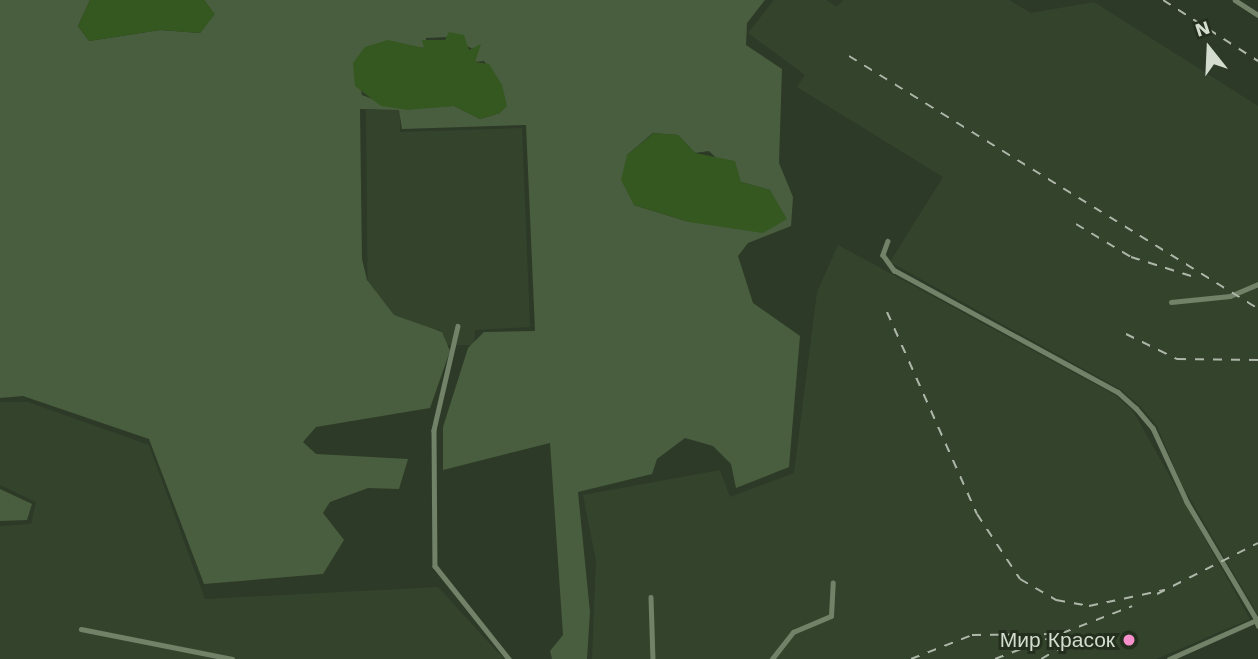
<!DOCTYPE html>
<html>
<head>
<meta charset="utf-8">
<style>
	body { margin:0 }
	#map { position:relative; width:1258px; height:659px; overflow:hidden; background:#2d3a27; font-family:"Work Sans",sans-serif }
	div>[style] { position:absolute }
	.built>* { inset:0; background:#34442c }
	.green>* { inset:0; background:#495e3e }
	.water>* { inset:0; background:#355720 }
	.minor>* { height:4.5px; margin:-2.25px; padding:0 2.25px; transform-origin:2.25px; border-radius:2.25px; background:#718269 }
	.tertiary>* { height:5px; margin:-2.5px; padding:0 2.5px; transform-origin:2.5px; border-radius:2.5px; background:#718269 }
	.rail>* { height:2px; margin-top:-1px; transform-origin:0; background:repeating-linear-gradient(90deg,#adb6a8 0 9px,transparent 0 18px) }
	.dots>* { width:19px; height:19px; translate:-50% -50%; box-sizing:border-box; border:4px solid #24301d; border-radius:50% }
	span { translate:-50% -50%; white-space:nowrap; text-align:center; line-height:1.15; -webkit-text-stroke:6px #24301d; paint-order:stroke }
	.poi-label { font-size:21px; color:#d4dcd0 }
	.right { translate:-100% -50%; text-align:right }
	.north { position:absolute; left:1174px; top:14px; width:70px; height:70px; -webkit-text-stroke:5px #24301d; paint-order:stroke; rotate:342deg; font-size:19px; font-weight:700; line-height:28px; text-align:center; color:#d4dcd0 }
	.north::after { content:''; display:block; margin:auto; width:24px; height:32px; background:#d4dcd0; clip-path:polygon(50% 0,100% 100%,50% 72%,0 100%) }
</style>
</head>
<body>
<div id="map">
	<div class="built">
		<i style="clip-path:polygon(774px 0,826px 0,837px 7px,843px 0,1009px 0,1031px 13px,1094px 2px,1258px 106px,1258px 615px,1181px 483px,1157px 426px,1140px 406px,1120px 389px,890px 262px,943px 177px,797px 87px,805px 75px,748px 33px)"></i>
		<i style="clip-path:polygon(366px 110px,400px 110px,400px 132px,522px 128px,530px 327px,475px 330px,474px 345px,442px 345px,441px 330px,368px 328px)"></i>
		<i style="clip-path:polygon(838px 245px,1115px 395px,1133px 411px,1250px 619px,1156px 659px,592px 659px,596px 561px,583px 495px,720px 470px,730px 497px,794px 473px,817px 292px)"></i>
		<i style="clip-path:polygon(0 402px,28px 402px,149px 445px,205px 599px,438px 587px,504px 659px,0 659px,0 526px,31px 524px,36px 502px,0 485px)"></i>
	</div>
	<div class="green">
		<i style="clip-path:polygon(evenodd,0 0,90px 0,78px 26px,89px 41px,160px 30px,200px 33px,214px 14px,204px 0,765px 0,747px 23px,746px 45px,782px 69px,779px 163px,793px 197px,791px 226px,748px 243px,738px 256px,753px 303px,800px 336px,789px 467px,736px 488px,731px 464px,713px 446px,685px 438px,657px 459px,652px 474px,578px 492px,590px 612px,587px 659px,552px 659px,550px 651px,563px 635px,550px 443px,443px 470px,443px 427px,468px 348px,484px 332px,535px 331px,526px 125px,402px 129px,399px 110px,360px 109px,362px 259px,367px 280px,394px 315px,442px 332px,450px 351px,430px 408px,316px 427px,303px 442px,316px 454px,408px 459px,399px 489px,368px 488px,330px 502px,323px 513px,344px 540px,323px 574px,204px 584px,149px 439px,23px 396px,0 398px,0 0,448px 37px,477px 51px,475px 62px,484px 61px,502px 86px,500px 113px,480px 119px,454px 106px,393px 107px,362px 95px,355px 65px,365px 48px,385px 43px,425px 48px,426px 38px,448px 37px,0 0,653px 133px,678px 135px,695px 153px,709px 151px,741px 182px,770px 190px,777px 206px,689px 222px,634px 205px,627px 155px,653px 133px)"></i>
		<i style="clip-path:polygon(0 489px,32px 504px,27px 520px,0 521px)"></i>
	</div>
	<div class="water">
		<i style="clip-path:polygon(90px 0,204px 0,215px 14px,200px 33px,160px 30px,89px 41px,78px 26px)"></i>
		<i style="clip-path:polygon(449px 32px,464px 35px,469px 50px,481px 44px,475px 62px,489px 64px,502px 85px,507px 106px,500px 113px,480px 119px,454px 106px,408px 110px,381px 106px,355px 86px,353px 63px,365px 47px,388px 40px,424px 48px,422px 40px,445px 40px)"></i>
		<i style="clip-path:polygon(654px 133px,678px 135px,695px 153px,735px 161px,741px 182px,770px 190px,787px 219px,763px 233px,689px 222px,634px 205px,621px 180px,627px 155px)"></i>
	</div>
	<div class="minor">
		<i style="left:1235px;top:0;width:27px;rotate:33deg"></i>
		<i style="left:888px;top:241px;width:15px;rotate:110deg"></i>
		<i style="left:883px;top:255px;width:19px;rotate:54deg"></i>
		<i style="left:894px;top:270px;width:255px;rotate:28.6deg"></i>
		<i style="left:1118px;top:392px;width:24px;rotate:42deg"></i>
		<i style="left:1136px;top:408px;width:26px;rotate:50deg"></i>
		<i style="left:1153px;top:428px;width:81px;rotate:65.3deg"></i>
		<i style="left:1187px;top:502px;width:137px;rotate:59.3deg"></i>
		<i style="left:1171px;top:302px;width:59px;rotate:-5.8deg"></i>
		<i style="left:1230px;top:296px;width:30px;rotate:-23deg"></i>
		<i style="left:458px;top:326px;width:107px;rotate:103deg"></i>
		<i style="left:434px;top:430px;width:136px;rotate:89.6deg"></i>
		<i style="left:435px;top:566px;width:119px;rotate:51.5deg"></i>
		<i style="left:651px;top:597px;width:62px;rotate:88.2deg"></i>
		<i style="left:81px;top:629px;width:154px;rotate:11.2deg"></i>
		<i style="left:772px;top:659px;width:34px;rotate:-52deg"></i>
		<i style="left:793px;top:632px;width:41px;rotate:-22.8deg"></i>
		<i style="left:831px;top:616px;width:33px;rotate:-87deg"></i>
	</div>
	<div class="tertiary">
		<i style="left:1169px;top:659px;width:95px;rotate:-24.1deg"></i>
		<i style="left:1256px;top:620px;width:6px;rotate:72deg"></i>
	</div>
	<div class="rail">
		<i style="left:1163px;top:0;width:113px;rotate:32.7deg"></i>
		<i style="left:849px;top:56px;width:481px;rotate:31.7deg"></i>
		<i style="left:1076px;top:224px;width:64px;rotate:31deg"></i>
		<i style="left:1131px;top:257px;width:63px;rotate:17.6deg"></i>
		<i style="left:887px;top:312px;width:221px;rotate:66deg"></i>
		<i style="left:977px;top:514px;width:78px;rotate:56.5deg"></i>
		<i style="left:1020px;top:579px;width:42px;rotate:30.3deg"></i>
		<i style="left:1056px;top:600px;width:34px;rotate:10deg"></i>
		<i style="left:1089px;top:606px;width:77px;rotate:-12deg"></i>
		<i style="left:1126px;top:334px;width:57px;rotate:26.1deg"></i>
		<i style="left:1177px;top:359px;width:81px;rotate:0.7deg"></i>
		<i style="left:1157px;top:594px;width:113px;rotate:-26.8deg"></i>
		<i style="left:911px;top:659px;width:66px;rotate:-21.5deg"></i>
		<i style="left:972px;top:635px;width:79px;rotate:-0.7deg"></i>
		<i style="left:995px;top:659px;width:147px;rotate:-21.1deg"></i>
		<i style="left:1041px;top:659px;width:48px;rotate:-29.7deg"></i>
	</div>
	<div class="dots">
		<i style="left:1129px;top:640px;background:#f890cc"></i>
	</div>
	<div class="poi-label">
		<span class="right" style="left:1115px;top:640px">Мир Красок</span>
	</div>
	<div class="north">N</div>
</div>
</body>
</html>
